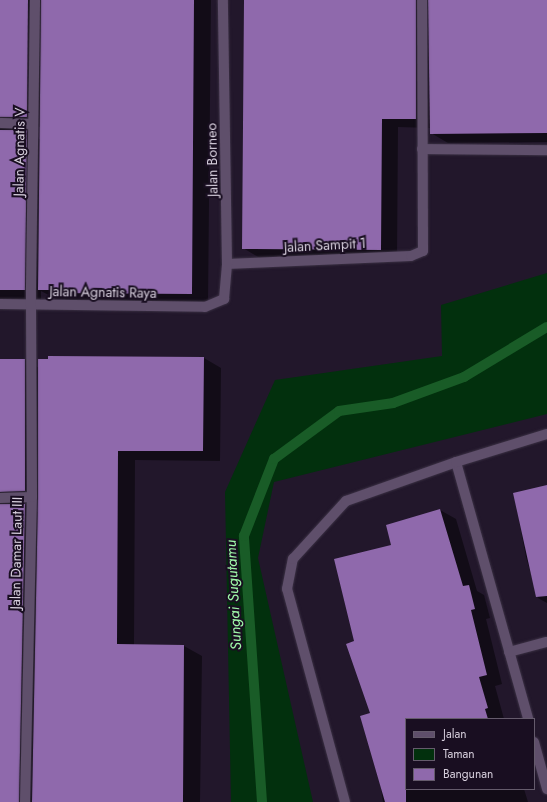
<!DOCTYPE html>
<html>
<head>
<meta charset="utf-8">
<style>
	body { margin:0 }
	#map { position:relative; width:547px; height:802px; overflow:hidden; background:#22172b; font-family:Jost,sans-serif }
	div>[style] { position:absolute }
	.green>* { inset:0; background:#02300d }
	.shadow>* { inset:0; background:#0007 }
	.stream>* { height:10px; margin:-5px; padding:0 5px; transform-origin:5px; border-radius:5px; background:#195c27 }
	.building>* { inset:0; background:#8f69ac }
	.roads { filter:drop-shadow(0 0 1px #3b3144) drop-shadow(0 0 1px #3b3144) }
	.minor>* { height:10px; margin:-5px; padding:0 5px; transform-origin:5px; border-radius:5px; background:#5f4f6b }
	span { translate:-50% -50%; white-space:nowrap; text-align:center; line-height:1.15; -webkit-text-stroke:4px #190e21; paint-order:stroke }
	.street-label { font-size:14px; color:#d6cedc }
	.water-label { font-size:15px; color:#9ff8a9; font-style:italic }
	.legend { position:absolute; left:405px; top:718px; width:130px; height:72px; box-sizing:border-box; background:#190e21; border:1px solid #655b6c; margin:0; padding:5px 7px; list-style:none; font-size:12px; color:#d6cedc }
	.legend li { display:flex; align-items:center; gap:8px; height:20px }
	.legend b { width:20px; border:1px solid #655b6c }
</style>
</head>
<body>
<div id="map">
	<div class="green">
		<i style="clip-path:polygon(547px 273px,547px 414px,274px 482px,258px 558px,313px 802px,231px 802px,225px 492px,275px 380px,442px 356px,441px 305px)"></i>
	</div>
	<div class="shadow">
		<i style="clip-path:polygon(evenodd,0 0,211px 0,208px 304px,71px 303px,65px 299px,56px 299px,41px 291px,41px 300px,0 300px,0 0,17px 126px,41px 127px,41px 140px,26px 131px,13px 131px,17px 126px)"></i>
		<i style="clip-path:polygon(245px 0,547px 0,547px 142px,448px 143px,431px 133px,431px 128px,398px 127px,397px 259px,260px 258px,243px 248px)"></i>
		<i style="clip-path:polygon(evenodd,204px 358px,221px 368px,220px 461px,135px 460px,134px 645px,184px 646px,202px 656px,200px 802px,0 802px,0 360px,25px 360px,39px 368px,204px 358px,39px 500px,39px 513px,25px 505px,13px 505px,17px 501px,39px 500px)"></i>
		<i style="clip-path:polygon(547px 486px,547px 603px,538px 598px,526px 557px,514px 494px)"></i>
		<i style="clip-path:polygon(440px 510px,456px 519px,477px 591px,484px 595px,490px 618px,486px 619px,502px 684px,495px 686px,504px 719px,406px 719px,406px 789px,524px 789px,528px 802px,383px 802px,371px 714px,355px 642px,393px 546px)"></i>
	</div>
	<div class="stream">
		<i style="left:262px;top:802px;width:267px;rotate:-93.9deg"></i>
		<i style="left:244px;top:536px;width:83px;rotate:-68.7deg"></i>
		<i style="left:274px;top:459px;width:81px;rotate:-36.4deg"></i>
		<i style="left:339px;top:411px;width:55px;rotate:-8.4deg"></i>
		<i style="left:393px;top:403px;width:76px;rotate:-20.1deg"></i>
		<i style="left:464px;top:377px;width:97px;rotate:-31.1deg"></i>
	</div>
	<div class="building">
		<i style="clip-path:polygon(0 0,28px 0,27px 117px,0 117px)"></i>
		<i style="clip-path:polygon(41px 0,194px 0,192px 294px,53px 293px,53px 290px,38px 290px)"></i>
		<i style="clip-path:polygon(244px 0,416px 0,416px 119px,382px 119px,381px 250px,242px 249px)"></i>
		<i style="clip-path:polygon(428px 0,547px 0,547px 133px,430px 134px)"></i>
		<i style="clip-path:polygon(0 130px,27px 130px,25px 290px,0 290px)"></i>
		<i style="clip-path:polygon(48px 356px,204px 357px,203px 451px,118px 451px,117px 644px,184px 645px,183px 802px,32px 802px,38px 497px,38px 359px,48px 359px)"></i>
		<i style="clip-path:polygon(0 359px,25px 359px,25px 491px,0 492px)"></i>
		<i style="clip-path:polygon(547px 485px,547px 596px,536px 597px,513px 493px)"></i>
		<i style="clip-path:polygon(0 504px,25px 504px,19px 802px,0 802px)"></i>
		<i style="clip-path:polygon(440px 509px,463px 586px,469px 585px,475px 609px,471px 610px,487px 675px,479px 677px,488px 708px,485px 709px,488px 719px,406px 719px,406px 802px,385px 802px,360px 716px,370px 713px,346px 644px,354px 641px,334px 559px,391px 545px,386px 525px)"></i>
	</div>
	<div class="roads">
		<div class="minor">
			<i style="left:0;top:123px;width:33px;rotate:2deg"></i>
			<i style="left:422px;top:149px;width:125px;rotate:0.5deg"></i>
			<i style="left:227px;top:264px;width:184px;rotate:-2.5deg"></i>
			<i style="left:411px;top:256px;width:13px;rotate:-23deg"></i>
			<i style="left:423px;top:251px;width:251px;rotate:-90.2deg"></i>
			<i style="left:0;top:304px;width:205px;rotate:0.8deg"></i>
			<i style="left:205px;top:307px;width:21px;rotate:-23deg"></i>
			<i style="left:224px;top:299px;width:35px;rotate:-85deg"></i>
			<i style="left:227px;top:264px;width:264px;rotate:-90.9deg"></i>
			<i style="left:456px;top:462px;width:267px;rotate:74.3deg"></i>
			<i style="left:0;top:498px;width:32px;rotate:-2deg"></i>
			<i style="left:509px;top:652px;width:39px;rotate:-15deg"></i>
			<i style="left:534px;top:742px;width:49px;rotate:74.5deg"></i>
			<i style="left:25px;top:802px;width:305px;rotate:-88.7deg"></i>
			<i style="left:32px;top:497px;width:210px;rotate:-90.3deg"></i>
			<i style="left:31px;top:287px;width:287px;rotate:-89.2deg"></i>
			<i style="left:345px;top:802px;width:221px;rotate:-105.2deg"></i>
			<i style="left:287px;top:589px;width:31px;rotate:-79deg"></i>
			<i style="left:293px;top:559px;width:79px;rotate:-47.6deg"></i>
			<i style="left:346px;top:501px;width:117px;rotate:-19.5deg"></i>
			<i style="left:456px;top:462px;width:95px;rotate:-17.1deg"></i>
		</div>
	</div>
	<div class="street-label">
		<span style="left:19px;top:152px;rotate:-89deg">Jalan Agnatis V</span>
		<span style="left:212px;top:160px;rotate:-91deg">Jalan Borneo</span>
		<span style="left:325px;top:245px;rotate:-3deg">Jalan Sampit 1</span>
		<span style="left:103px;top:292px;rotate:1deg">Jalan Agnatis Raya</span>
		<span style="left:16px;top:553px;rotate:-89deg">Jalan Damar Laut III</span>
	</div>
	<div class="water-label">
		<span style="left:234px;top:595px;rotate:-93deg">Sungai Sugutamu</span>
	</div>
	<ul class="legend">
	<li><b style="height:5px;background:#5f4f6b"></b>Jalan</li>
	<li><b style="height:11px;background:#02300d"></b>Taman</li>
	<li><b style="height:11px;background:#8f69ac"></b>Bangunan</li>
	</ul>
</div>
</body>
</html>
